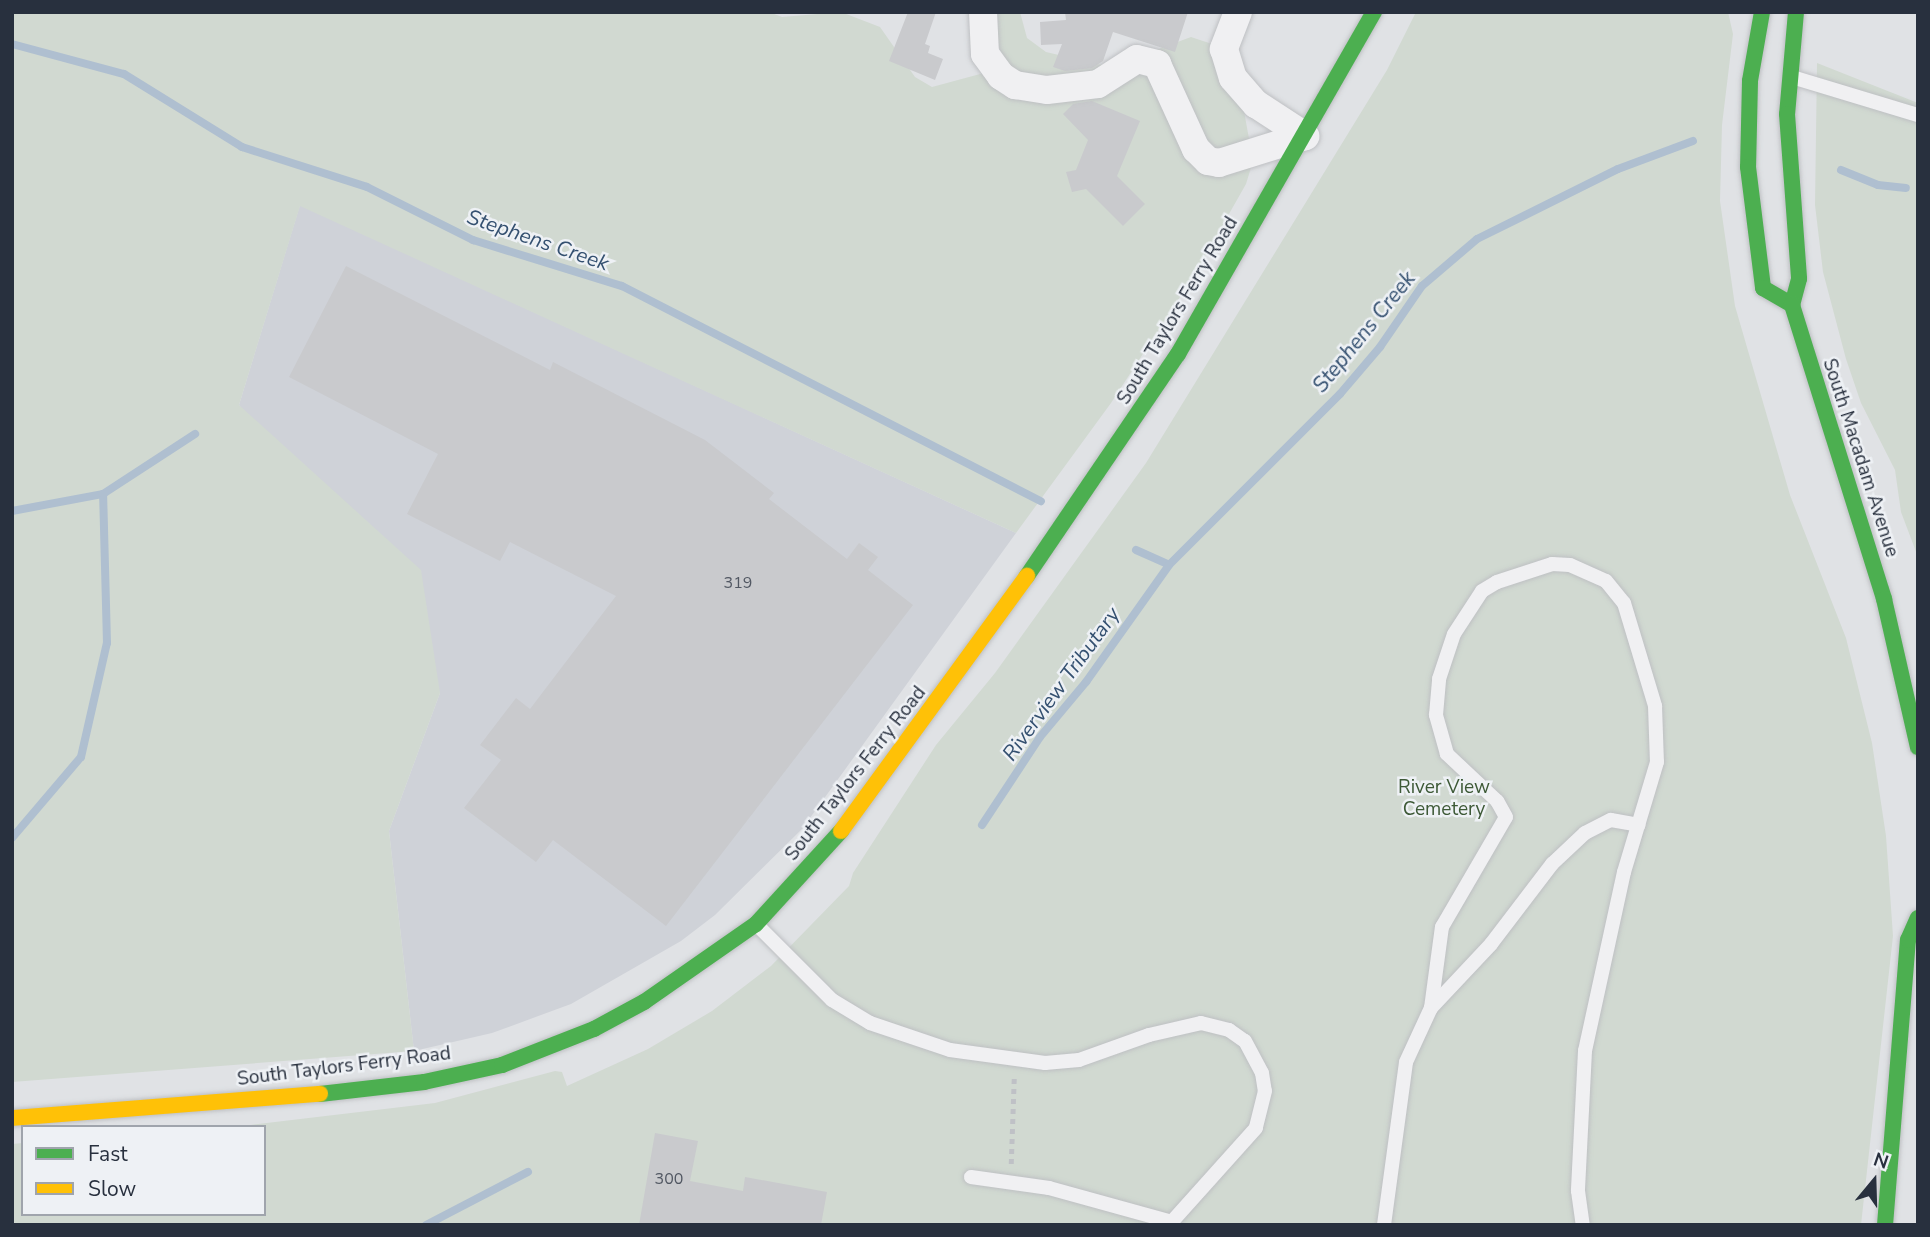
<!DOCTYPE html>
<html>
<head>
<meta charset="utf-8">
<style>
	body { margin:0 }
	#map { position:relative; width:1930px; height:1237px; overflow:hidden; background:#e0e2e5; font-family:"Nunito Sans",sans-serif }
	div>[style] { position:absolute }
	.built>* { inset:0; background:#cfd2d8 }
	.green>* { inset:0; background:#d1d9d1 }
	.stream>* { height:8px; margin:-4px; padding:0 4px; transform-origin:4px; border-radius:4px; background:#afbfd0 }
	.building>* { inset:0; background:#c9cacd }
	.path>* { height:4.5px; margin-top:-2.25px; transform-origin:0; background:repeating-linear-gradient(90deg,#bfc1c6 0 5px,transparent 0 10px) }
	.roads { filter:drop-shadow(0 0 2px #bec0c3) drop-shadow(0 0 2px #bec0c3) }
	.lane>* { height:14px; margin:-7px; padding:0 7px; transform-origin:7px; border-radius:7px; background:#f0f0f2 }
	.street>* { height:28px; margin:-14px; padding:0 14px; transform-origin:14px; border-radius:14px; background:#f0f0f2 }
	.fast>* { height:16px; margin:-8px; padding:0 8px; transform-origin:8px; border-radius:8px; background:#4caf50 }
	.slow>* { height:16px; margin:-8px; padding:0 8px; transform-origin:8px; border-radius:8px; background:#ffc107 }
	span { translate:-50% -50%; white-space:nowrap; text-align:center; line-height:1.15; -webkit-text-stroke:5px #eef1f5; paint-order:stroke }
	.number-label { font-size:16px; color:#515762 }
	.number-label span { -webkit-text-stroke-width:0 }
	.street-label { font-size:19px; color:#28303e }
	.park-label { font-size:19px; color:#3d5936 }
	.water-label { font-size:21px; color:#345070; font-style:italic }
	.frame { position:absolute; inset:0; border:14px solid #28303e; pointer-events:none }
	.legend { position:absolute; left:21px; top:1125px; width:245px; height:91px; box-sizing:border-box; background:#eef1f5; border:2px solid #9fa4ac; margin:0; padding:9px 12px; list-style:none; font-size:21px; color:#28303e }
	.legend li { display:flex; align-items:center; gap:14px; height:35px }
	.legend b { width:35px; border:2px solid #9fa4ac }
	.north { position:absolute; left:1839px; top:1146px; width:70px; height:70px; -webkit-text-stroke:5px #eef1f5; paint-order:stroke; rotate:19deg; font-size:19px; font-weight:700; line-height:28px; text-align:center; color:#28303e }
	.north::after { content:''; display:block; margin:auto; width:24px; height:32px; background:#28303e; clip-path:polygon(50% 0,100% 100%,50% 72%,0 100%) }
</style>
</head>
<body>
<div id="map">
	<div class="built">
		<i style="clip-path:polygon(300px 205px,1016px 533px,802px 829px,715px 915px,681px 941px,571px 1004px,492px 1033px,414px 1051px,389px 831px,440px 693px,239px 405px)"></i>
	</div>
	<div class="green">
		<i style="clip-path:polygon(12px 12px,769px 12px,782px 17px,841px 12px,880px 27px,915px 77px,932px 87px,1006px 67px,995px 34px,995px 12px,1020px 12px,1027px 38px,1046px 52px,1110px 67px,1191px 37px,1215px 45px,1242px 100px,1253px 161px,1246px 184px,1195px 274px,1111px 403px,1016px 533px,300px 206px,239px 405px,421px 570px,440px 693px,389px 831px,414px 1051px,12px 1082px)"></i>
		<i style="clip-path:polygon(1416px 12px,1728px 12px,1733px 34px,1722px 125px,1720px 201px,1735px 306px,1790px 495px,1846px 638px,1872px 743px,1886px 836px,1893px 936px,1861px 1225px,12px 1225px,12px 1144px,23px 1143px,23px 1214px,264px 1214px,264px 1127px,234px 1127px,435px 1103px,555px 1071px,562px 1072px,567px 1086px,648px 1049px,712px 1011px,771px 966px,849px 886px,853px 873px,936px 745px,995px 673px,1146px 463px,1387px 70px)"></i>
		<i style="clip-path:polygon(1817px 63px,1918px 103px,1918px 557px,1901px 512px,1895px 470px,1861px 403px,1846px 359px,1823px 272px,1815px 205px)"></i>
	</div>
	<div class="stream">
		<i style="left:12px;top:44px;width:116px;rotate:15deg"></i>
		<i style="left:124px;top:74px;width:139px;rotate:31.7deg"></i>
		<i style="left:242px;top:147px;width:131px;rotate:17.7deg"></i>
		<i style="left:367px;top:187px;width:119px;rotate:26.6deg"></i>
		<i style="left:473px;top:240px;width:156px;rotate:17.2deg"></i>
		<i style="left:622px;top:286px;width:471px;rotate:27.2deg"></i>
		<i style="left:1841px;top:170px;width:40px;rotate:22deg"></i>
		<i style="left:1878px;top:185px;width:28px;rotate:6deg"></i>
		<i style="left:12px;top:511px;width:93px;rotate:-10.6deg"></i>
		<i style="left:1136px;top:550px;width:36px;rotate:24deg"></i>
		<i style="left:1169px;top:565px;width:242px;rotate:-45deg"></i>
		<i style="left:1340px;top:394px;width:62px;rotate:-49.6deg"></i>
		<i style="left:1380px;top:347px;width:74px;rotate:-55.5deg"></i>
		<i style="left:1422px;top:286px;width:72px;rotate:-40.5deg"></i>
		<i style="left:1477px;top:239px;width:157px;rotate:-26.4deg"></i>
		<i style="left:1618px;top:169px;width:80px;rotate:-20.5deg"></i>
		<i style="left:982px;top:825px;width:105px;rotate:-56.6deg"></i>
		<i style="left:1040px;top:737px;width:72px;rotate:-50.1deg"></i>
		<i style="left:1086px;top:682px;width:143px;rotate:-54.6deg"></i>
		<i style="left:12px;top:838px;width:106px;rotate:-49.6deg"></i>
		<i style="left:81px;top:757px;width:117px;rotate:-77.2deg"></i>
		<i style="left:107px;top:643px;width:149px;rotate:-91.5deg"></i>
		<i style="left:103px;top:494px;width:110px;rotate:-33.1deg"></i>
		<i style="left:426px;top:1225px;width:115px;rotate:-27.5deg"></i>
	</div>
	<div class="building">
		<i style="clip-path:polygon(908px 12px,936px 12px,925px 44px,930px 46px,928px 53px,943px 59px,935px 80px,889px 61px)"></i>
		<i style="clip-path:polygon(1065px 12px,1188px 12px,1175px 52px,1113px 32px,1103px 61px,1092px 68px,1065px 71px,1053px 67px,1062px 44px,1041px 45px,1040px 22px,1066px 20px)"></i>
		<i style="clip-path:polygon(1092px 101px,1140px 121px,1117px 176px,1145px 204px,1123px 226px,1086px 189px,1072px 192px,1066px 172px,1076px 170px,1088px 140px,1063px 114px,1073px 104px)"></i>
		<i style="clip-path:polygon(346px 266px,550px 370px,553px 362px,705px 440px,774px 493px,769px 499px,847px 559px,859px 543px,878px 557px,868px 570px,913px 605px,666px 926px,553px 840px,536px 862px,464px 808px,501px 760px,480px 745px,516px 698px,530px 709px,616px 596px,510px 542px,500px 561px,407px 514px,438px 454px,289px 377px)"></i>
		<i style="clip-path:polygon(655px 1133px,698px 1141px,690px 1181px,743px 1191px,745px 1177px,827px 1192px,821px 1225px,639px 1225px)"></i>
	</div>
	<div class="path">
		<i style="left:1011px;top:1164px;width:86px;rotate:-88deg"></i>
	</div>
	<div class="roads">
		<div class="lane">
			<i style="left:1792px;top:77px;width:132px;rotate:16.8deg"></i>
			<i style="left:757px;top:925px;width:106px;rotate:45deg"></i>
			<i style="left:832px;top:1000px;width:44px;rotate:31.2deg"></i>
			<i style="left:870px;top:1023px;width:84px;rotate:18.6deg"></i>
			<i style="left:950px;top:1050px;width:96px;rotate:7.8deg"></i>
			<i style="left:1045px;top:1063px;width:34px;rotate:-5deg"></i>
			<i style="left:1079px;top:1060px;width:74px;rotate:-19.7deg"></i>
			<i style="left:1149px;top:1035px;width:53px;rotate:-13deg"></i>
			<i style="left:1201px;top:1023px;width:29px;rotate:14deg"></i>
			<i style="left:1229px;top:1030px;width:19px;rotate:35deg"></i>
			<i style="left:1245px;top:1041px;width:36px;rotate:62deg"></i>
			<i style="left:1262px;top:1073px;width:18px;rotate:81deg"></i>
			<i style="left:1265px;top:1091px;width:38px;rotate:104deg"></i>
			<i style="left:1256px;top:1128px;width:130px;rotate:131.9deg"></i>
			<i style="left:1431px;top:1008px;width:82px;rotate:-82.3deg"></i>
			<i style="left:1442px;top:927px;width:127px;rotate:-59.8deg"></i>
			<i style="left:1506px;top:817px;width:18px;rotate:-119deg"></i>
			<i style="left:1497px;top:801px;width:69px;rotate:-136.8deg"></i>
			<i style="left:1447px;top:754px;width:41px;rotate:-105.8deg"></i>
			<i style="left:1436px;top:715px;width:36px;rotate:-85deg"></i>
			<i style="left:1439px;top:679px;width:47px;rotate:-71.6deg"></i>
			<i style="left:1454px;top:634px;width:51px;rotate:-56.9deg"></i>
			<i style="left:1482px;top:591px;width:17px;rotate:-31deg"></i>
			<i style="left:1497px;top:582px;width:58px;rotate:-18.1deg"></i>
			<i style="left:1552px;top:564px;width:18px;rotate:3deg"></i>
			<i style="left:1570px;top:565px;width:39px;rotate:24deg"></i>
			<i style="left:1606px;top:581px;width:28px;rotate:51deg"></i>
			<i style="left:1624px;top:603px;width:108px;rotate:73.2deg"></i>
			<i style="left:1655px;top:706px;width:56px;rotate:88deg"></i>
			<i style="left:1657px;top:762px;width:115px;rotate:106.7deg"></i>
			<i style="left:1624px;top:872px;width:183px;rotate:102.3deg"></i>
			<i style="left:1585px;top:1051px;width:140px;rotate:92.9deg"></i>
			<i style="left:1578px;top:1191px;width:34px;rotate:82deg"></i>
			<i style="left:971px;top:1177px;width:79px;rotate:8deg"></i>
			<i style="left:1049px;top:1188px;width:124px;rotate:15.4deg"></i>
			<i style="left:1384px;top:1225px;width:164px;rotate:-82.3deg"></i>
			<i style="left:1406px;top:1062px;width:60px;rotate:-65.2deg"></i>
			<i style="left:1431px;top:1008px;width:88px;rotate:-46.8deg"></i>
			<i style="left:1491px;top:944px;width:101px;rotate:-52.7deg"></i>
			<i style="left:1552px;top:864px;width:45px;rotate:-43.2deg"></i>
			<i style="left:1585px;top:833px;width:29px;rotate:-27deg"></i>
			<i style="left:1611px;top:820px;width:28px;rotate:10deg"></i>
		</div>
		<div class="street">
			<i style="left:983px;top:12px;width:42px;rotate:87.3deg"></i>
			<i style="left:985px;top:54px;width:27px;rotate:54deg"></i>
			<i style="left:1001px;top:76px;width:17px;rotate:33deg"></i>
			<i style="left:1015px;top:85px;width:32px;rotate:9deg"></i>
			<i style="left:1047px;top:90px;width:51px;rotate:-6.7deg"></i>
			<i style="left:1098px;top:84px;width:46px;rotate:-32.7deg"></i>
			<i style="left:1137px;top:59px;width:21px;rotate:14deg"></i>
			<i style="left:1157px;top:64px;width:94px;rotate:65.4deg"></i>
			<i style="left:1196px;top:149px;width:17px;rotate:45deg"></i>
			<i style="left:1208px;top:161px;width:11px;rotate:10deg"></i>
			<i style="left:1219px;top:163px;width:90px;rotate:-17.4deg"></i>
			<i style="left:1238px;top:12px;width:40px;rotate:111deg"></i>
			<i style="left:1224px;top:49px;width:30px;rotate:73deg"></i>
			<i style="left:1233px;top:78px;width:35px;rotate:49deg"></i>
			<i style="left:1256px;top:104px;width:59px;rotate:33.1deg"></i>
		</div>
		<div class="fast">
			<i style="left:1762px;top:12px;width:70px;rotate:99.9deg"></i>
			<i style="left:1750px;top:81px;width:86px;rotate:91.3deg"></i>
			<i style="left:1748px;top:167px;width:122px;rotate:82.9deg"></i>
			<i style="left:1763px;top:288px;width:34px;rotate:30deg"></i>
			<i style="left:1796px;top:12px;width:102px;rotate:95deg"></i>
			<i style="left:1787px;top:114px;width:165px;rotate:85.8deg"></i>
			<i style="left:1799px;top:279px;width:27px;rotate:105deg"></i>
			<i style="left:1792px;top:305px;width:308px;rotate:72.6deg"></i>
			<i style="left:1884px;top:599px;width:152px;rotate:77.1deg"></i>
			<i style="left:1027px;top:576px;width:268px;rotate:-55.8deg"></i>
			<i style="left:1178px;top:354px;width:394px;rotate:-60.2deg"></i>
			<i style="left:320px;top:1094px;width:105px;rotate:-6.6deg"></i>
			<i style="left:424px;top:1082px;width:80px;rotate:-12.3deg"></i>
			<i style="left:502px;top:1065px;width:99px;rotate:-21.4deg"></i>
			<i style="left:594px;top:1029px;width:57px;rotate:-28.4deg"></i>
			<i style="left:644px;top:1002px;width:136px;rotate:-34.9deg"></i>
			<i style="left:756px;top:924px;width:126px;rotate:-47.6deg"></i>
			<i style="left:1885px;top:1225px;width:286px;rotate:-85.4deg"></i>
			<i style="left:1908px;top:940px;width:24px;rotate:-66deg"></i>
		</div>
		<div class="slow">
			<i style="left:841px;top:831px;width:316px;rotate:-53.9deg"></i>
			<i style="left:12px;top:1118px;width:309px;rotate:-4.5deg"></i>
		</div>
	</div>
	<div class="number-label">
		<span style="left:738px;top:583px">319</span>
		<span style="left:669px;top:1179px">300</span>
	</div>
	<div class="street-label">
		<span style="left:1178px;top:311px;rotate:-59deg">South Taylors Ferry Road</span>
		<span style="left:1860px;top:458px;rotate:72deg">South Macadam Avenue</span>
		<span style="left:856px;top:774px;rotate:-52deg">South Taylors Ferry Road</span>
		<span style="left:344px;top:1067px;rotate:-7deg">South Taylors Ferry Road</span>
	</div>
	<div class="park-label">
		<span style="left:1444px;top:799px">River View<br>Cemetery</span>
	</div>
	<div class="water-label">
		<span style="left:538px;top:240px;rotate:19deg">Stephens Creek</span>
		<span style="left:1364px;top:332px;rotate:-51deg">Stephens Creek</span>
		<span style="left:1061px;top:684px;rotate:-54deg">Riverview Tributary</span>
	</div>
	<div class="frame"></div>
	<ul class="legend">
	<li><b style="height:9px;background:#4caf50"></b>Fast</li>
	<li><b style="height:9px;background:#ffc107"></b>Slow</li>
	</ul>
	<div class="north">N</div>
</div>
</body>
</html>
